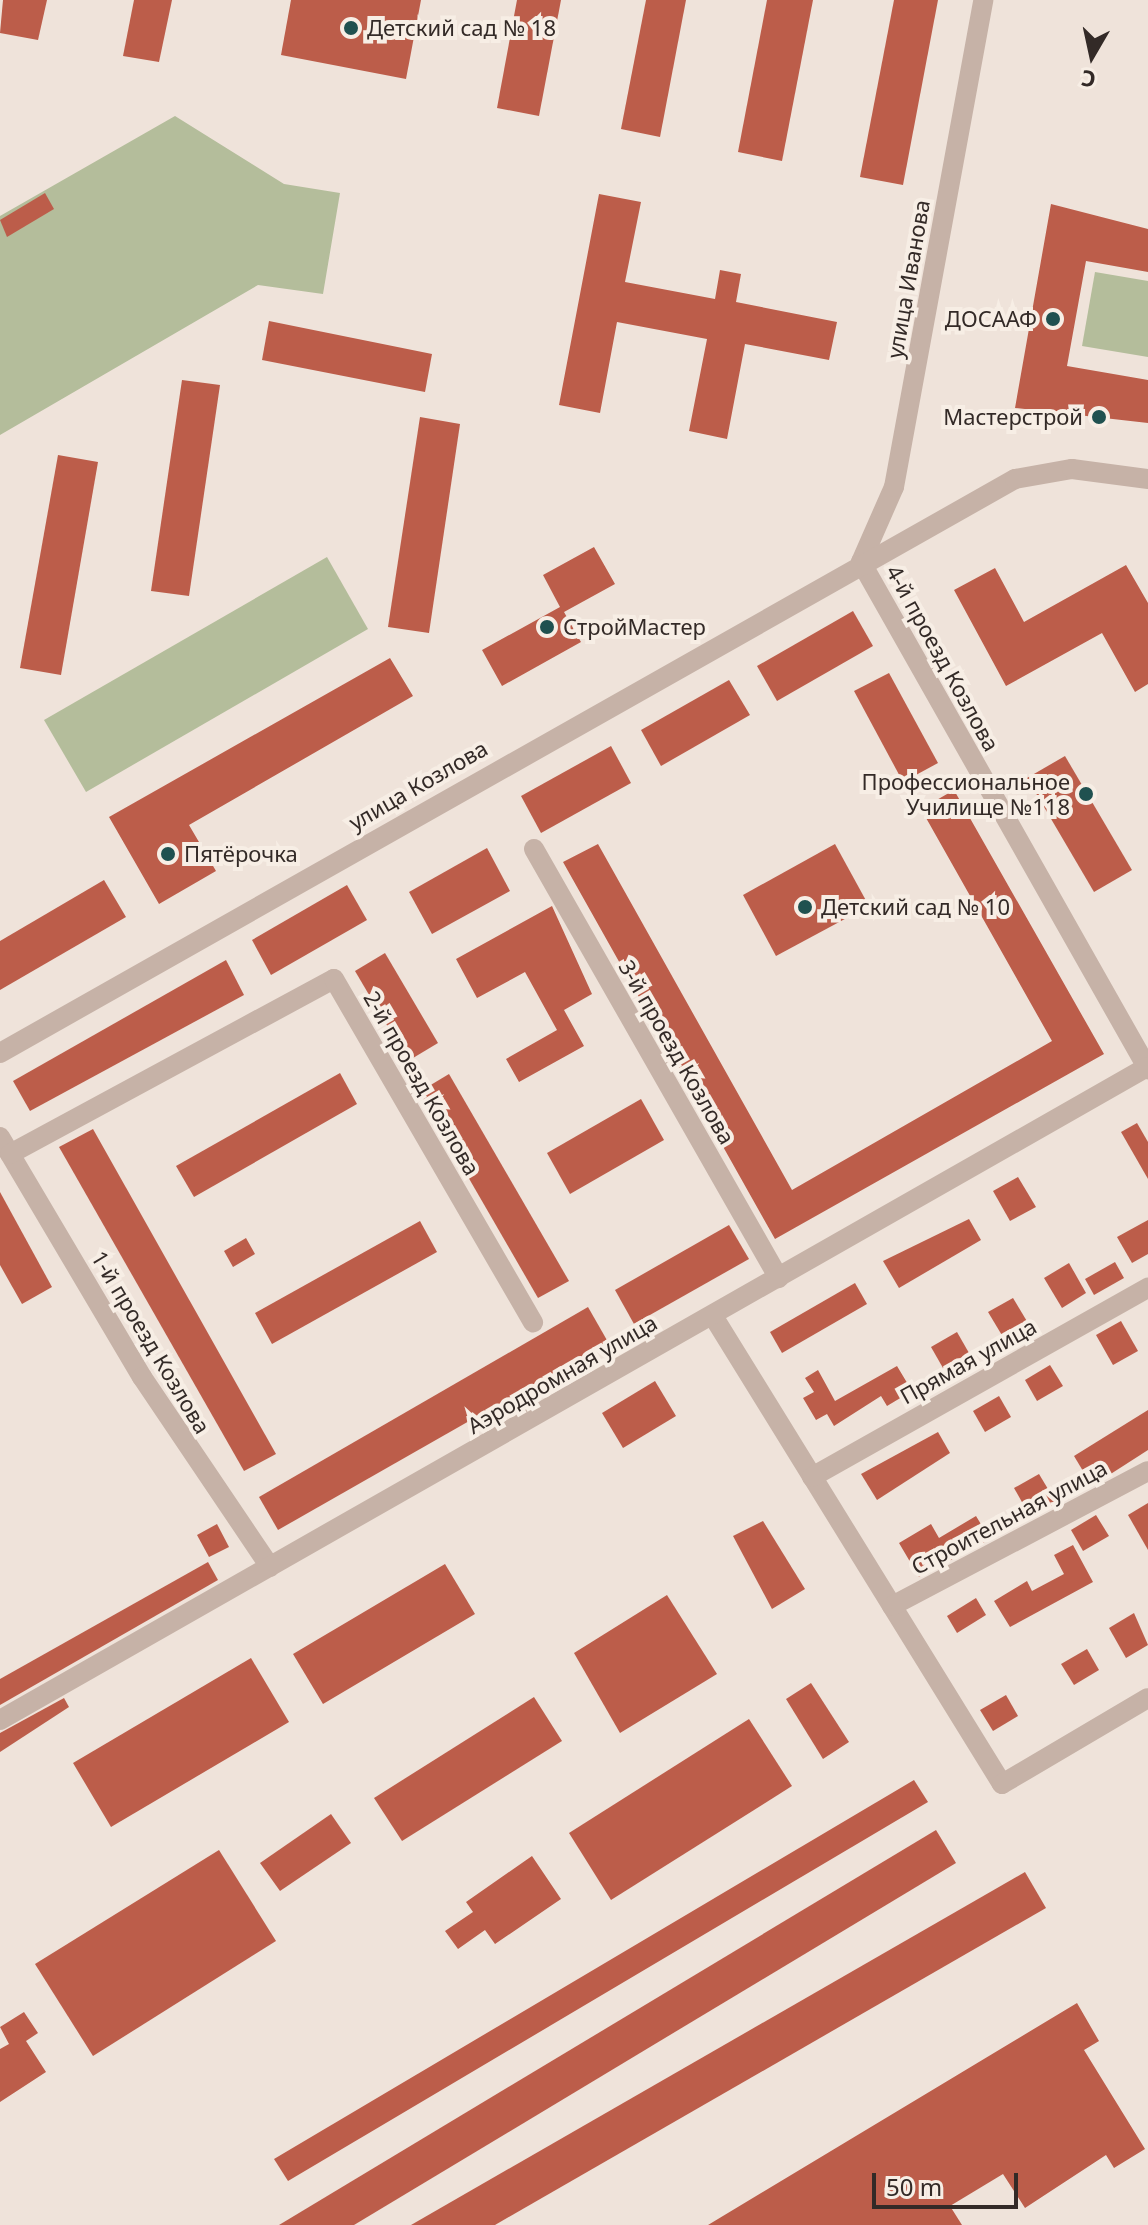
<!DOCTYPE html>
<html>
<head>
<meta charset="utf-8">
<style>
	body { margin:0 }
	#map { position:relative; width:1148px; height:2225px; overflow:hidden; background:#efe3da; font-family:"Noto Sans",sans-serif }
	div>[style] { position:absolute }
	.green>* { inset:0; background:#b4bd9b }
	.building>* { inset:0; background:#bc5d4a }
	.minor>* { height:20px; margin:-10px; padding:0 10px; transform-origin:10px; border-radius:10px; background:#c6b2a7 }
	.dots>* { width:22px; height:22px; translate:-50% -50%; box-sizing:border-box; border:4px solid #f7eee5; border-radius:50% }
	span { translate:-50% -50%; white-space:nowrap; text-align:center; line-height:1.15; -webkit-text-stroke:8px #f7eee5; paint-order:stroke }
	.poi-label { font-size:22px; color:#332a27 }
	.left { translate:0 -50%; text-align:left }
	.right { translate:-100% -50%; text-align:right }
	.street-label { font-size:22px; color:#332a27 }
	.north { position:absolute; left:1052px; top:16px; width:80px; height:80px; -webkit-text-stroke:6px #f7eee5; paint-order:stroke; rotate:189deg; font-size:22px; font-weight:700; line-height:32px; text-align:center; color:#332a27 }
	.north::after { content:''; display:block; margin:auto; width:28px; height:36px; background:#332a27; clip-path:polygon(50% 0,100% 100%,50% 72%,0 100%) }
	.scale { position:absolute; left:872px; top:2173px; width:146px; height:36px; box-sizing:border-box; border:4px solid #332a27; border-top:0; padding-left:10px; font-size:24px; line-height:28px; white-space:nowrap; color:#332a27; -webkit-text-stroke:6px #f7eee5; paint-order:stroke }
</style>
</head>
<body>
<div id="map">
	<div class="green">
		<i style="clip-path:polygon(175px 116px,284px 184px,340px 193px,323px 294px,258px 285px,0 435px,0 216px)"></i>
		<i style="clip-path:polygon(1095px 272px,1148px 281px,1148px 357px,1082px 346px)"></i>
		<i style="clip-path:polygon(327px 557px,368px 629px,86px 792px,44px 720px)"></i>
	</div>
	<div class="building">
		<i style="clip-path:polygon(3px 0,47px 0,38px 40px,0 33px)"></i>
		<i style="clip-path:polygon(134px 0,172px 0,159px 62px,123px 56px)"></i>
		<i style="clip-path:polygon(291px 0,421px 0,406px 79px,281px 55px)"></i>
		<i style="clip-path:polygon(517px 0,561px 0,539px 116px,497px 108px)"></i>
		<i style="clip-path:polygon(646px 0,686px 0,660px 137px,621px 129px)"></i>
		<i style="clip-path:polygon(767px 0,813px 0,782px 161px,738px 152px)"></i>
		<i style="clip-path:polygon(894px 0,938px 0,903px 185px,860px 177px)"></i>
		<i style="clip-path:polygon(45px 193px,54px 209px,7px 237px,0 220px)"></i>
		<i style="clip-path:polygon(599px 194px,641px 202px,625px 282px,715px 299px,720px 270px,741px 274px,736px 302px,837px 322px,829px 360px,745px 344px,727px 439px,689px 431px,707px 339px,617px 322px,600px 413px,559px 405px)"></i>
		<i style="clip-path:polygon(1051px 204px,1148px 229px,1148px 272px,1086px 261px,1067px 366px,1148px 380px,1148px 423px,1015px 408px)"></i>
		<i style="clip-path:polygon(269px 321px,432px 354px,425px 392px,262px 360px)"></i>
		<i style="clip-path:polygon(182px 380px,220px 385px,189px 596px,151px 591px)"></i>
		<i style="clip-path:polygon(420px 417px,460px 424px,429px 633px,388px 627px)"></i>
		<i style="clip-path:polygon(58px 455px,98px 462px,61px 675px,20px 668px)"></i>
		<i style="clip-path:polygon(594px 547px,615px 584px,564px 612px,581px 642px,502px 686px,482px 650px,560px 607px,543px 575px)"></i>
		<i style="clip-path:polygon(1126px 565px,1148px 603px,1148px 684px,1135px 692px,1102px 633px,1006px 686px,954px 590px,995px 568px,1024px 622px)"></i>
		<i style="clip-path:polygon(853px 611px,873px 646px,777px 701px,757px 666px)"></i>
		<i style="clip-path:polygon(390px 658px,413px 696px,189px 825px,216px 871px,159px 904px,109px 817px)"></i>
		<i style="clip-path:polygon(889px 673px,938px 763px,903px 782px,854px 691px)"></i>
		<i style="clip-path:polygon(729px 680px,750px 715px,661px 766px,641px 730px)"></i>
		<i style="clip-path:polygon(611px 746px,631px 783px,541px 833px,521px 796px)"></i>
		<i style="clip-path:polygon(1065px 756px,1132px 870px,1094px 892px,1027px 778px)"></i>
		<i style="clip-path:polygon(954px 790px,1104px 1054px,775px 1239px,563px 862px,598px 844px,792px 1190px,1052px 1041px,921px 809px)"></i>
		<i style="clip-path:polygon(835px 844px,869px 906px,776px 956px,743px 895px)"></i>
		<i style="clip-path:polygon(487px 848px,510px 891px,432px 934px,409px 892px)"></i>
		<i style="clip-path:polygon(104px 880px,126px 917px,0 990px,0 941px)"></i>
		<i style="clip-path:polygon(347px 885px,367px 920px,271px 975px,252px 940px)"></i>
		<i style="clip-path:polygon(552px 906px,592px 994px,564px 1010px,584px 1046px,519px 1082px,506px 1059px,557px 1030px,525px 972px,477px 998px,456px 959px)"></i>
		<i style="clip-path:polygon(385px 953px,438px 1043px,408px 1061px,355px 971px)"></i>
		<i style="clip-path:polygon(226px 960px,244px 995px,30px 1111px,13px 1081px)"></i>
		<i style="clip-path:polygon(340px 1073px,357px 1104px,194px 1197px,176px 1166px)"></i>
		<i style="clip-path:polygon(449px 1074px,569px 1281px,538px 1298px,419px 1092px)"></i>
		<i style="clip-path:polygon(641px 1099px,664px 1140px,570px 1194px,547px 1153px)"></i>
		<i style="clip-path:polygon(1137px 1123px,1148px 1142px,1148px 1179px,1121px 1132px)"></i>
		<i style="clip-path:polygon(93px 1129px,276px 1454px,244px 1471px,59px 1147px)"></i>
		<i style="clip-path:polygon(1018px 1177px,1036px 1207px,1010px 1221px,993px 1191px)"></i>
		<i style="clip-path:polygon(0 1192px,52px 1287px,22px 1304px,0 1265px)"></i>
		<i style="clip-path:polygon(969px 1219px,981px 1240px,899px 1288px,883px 1261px)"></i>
		<i style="clip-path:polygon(1148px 1220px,1148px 1254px,1132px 1263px,1117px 1237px)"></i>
		<i style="clip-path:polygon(420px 1221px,437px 1252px,272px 1344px,255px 1313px)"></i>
		<i style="clip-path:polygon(729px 1225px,749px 1259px,634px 1324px,615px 1290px)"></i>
		<i style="clip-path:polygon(246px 1238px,255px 1254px,233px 1267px,224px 1251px)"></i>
		<i style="clip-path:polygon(1115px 1262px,1124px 1278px,1094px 1295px,1085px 1279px)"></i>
		<i style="clip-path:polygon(1069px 1263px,1086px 1293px,1062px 1308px,1044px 1278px)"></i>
		<i style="clip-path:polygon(855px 1283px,867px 1304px,782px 1353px,770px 1332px)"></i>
		<i style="clip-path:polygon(1013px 1298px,1031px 1328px,1006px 1342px,988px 1312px)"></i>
		<i style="clip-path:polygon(588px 1307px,608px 1342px,278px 1530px,259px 1497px)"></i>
		<i style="clip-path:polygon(1121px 1321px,1138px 1351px,1113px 1365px,1096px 1335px)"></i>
		<i style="clip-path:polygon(957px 1332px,969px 1353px,943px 1368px,931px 1347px)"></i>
		<i style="clip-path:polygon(1050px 1365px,1063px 1386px,1037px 1401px,1025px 1380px)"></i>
		<i style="clip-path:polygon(897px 1366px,912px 1391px,887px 1406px,881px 1396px,834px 1426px,827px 1414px,816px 1420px,803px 1398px,814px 1392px,805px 1378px,818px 1370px,835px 1401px)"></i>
		<i style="clip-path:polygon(655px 1381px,676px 1416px,623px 1448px,602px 1413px)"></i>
		<i style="clip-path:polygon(999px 1396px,1011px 1417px,985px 1432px,973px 1411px)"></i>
		<i style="clip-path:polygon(1148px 1410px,1148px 1450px,1092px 1486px,1074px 1456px)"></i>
		<i style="clip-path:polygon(938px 1432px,950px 1453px,877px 1500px,861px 1474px)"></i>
		<i style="clip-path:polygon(1039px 1474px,1057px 1504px,1031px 1518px,1014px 1488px)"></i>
		<i style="clip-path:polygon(1148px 1503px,1148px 1550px,1128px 1515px)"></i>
		<i style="clip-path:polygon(1096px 1515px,1109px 1536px,1083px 1551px,1071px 1530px)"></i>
		<i style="clip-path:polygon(976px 1516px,990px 1539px,919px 1577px,899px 1543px,931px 1524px,939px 1538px)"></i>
		<i style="clip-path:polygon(763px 1521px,805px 1589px,772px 1609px,733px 1536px)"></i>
		<i style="clip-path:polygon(217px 1524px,229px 1547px,209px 1557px,197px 1535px)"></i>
		<i style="clip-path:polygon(1073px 1545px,1093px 1582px,1010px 1627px,994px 1601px,1027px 1581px,1032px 1591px,1064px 1574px,1054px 1555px)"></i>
		<i style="clip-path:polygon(208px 1562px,218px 1580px,0 1705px,0 1679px)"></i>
		<i style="clip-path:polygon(445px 1564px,475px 1614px,323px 1704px,293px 1654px)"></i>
		<i style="clip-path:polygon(667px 1595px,717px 1674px,620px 1733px,574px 1653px)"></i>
		<i style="clip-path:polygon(976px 1598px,986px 1615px,957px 1633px,947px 1616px)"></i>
		<i style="clip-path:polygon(1134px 1613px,1148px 1645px,1126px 1658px,1109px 1628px)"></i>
		<i style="clip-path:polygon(1087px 1649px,1099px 1670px,1074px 1685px,1061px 1664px)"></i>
		<i style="clip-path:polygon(251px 1658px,289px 1722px,111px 1827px,73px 1763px)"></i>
		<i style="clip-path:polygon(811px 1683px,849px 1742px,823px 1759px,786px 1699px)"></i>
		<i style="clip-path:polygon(1006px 1695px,1018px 1716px,993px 1731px,980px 1710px)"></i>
		<i style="clip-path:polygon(534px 1697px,562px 1741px,402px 1841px,374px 1798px)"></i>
		<i style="clip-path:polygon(64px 1698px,69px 1707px,0 1752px,0 1733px)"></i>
		<i style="clip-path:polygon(749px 1719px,792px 1786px,611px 1900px,569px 1833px)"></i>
		<i style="clip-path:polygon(914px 1780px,928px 1802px,288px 2181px,274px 2159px)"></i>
		<i style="clip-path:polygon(331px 1814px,351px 1843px,280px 1891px,260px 1863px)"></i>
		<i style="clip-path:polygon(936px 1830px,956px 1863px,354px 2225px,279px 2225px)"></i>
		<i style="clip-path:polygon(219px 1850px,276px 1941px,93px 2056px,35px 1964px)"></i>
		<i style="clip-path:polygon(532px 1856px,561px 1899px,495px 1944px,485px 1930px,458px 1949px,445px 1931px,473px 1912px,466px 1902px)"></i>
		<i style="clip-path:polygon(1025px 1872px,1046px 1908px,495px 2225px,411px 2225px)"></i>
		<i style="clip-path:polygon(1077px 2003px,1099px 2041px,1084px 2050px,1145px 2149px,1114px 2168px,1106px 2155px,1025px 2208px,1003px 2174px,950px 2206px,962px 2225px,708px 2225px)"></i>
		<i style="clip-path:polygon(24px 2012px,38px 2033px,26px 2041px,46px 2072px,0 2102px,0 2049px,9px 2044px,0 2027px)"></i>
	</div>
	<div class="minor">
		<i style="left:861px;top:562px;width:583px;rotate:60.49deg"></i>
		<i style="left:861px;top:562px;width:82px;rotate:-66.3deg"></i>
		<i style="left:894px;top:487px;width:495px;rotate:-79.6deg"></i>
		<i style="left:534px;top:849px;width:494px;rotate:60.3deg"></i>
		<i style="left:0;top:1053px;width:1166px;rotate:-29.49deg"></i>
		<i style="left:1015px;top:479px;width:58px;rotate:-10deg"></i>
		<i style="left:1072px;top:469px;width:77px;rotate:7.5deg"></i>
		<i style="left:0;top:1137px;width:279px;rotate:59.4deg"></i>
		<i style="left:142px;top:1377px;width:229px;rotate:56deg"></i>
		<i style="left:10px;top:1154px;width:368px;rotate:-28.4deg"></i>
		<i style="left:334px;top:979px;width:397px;rotate:59.9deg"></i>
		<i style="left:713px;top:1316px;width:550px;rotate:58.3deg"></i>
		<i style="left:1002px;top:1784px;width:169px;rotate:-30.5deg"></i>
		<i style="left:812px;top:1477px;width:386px;rotate:-29.4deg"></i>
		<i style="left:892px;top:1606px;width:289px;rotate:-27.8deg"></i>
		<i style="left:0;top:1720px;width:1320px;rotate:-29.65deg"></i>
	</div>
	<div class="dots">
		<i style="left:351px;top:28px;background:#205150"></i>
		<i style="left:1053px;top:319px;background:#205150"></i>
		<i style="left:1099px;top:417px;background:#205150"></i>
		<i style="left:547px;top:627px;background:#205150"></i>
		<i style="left:1086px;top:794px;background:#205150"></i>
		<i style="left:168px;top:854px;background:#205150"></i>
		<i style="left:805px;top:907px;background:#205150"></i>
	</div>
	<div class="poi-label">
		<span class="left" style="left:367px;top:28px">Детский сад № 18</span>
		<span class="right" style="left:1037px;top:319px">ДОСААФ</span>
		<span class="right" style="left:1083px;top:417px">Мастерстрой</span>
		<span class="left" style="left:563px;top:627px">СтройМастер</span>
		<span class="right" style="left:1070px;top:794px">Профессиональное<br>Училище №118</span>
		<span class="left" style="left:184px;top:854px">Пятёрочка</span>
		<span class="left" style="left:821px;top:907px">Детский сад № 10</span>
	</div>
	<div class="street-label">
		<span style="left:908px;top:279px;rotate:-80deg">улица Иванова</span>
		<span style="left:943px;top:658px;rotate:61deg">4-й проезд Козлова</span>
		<span style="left:418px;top:785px;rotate:-30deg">улица Козлова</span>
		<span style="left:677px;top:1052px;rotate:60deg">3-й проезд Козлова</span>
		<span style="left:422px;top:1083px;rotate:60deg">2-й проезд Козлова</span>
		<span style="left:151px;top:1342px;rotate:59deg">1-й проезд Козлова</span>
		<span style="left:968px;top:1361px;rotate:-29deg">Прямая улица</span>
		<span style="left:562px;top:1374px;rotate:-30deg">Аэродромная улица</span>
		<span style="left:1009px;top:1517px;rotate:-28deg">Строительная улица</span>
	</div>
	<div class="north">С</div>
	<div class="scale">50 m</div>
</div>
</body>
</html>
